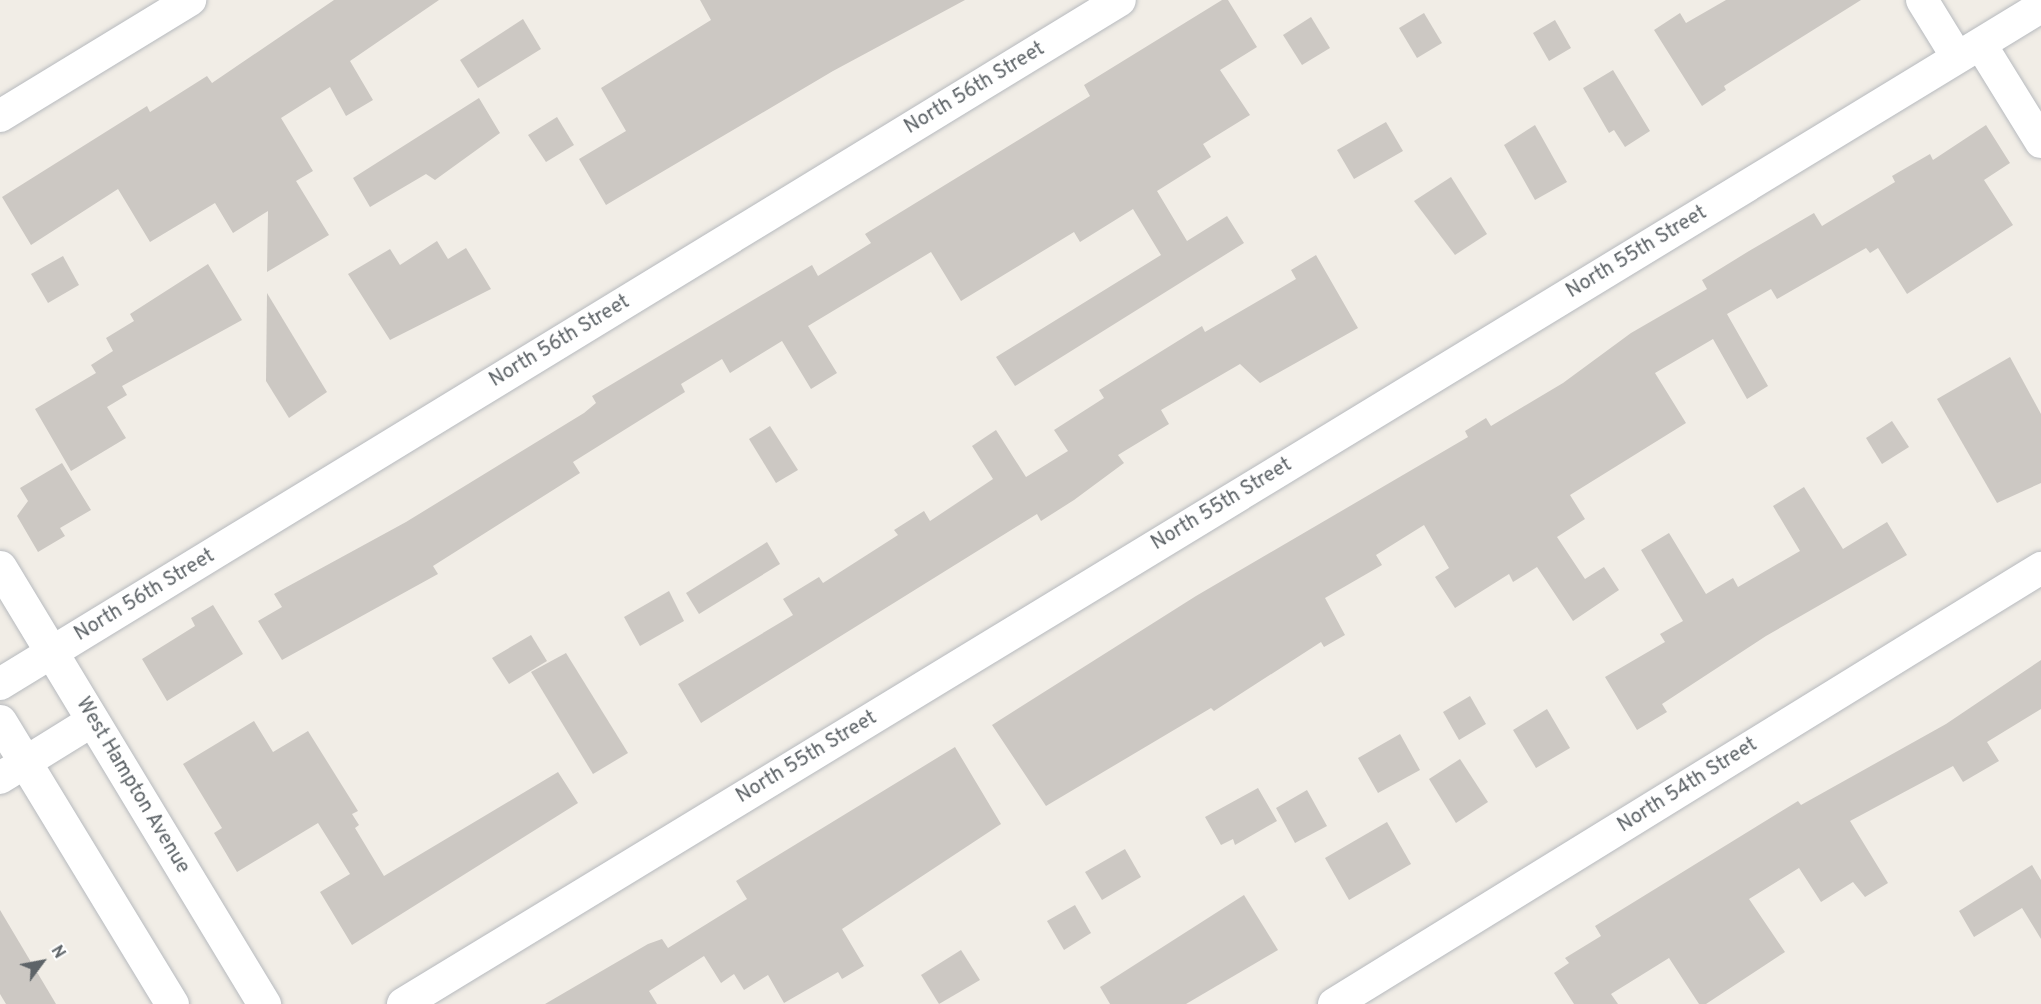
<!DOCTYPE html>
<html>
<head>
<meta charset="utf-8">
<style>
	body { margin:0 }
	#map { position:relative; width:2041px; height:1004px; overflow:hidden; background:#f1ede6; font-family:Overpass,sans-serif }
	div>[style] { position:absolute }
	.building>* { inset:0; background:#ccc8c3 }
	.roads { filter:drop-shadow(0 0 2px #b7babe) drop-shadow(0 0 2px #b7babe) }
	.street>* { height:32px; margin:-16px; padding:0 16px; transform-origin:16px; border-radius:16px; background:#fff }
	.secondary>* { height:33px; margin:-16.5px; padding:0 16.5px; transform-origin:16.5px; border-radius:16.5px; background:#fff }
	span { translate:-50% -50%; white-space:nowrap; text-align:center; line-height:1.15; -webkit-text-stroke:5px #fff; paint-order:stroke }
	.street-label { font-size:20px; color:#5e6468 }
	.north { position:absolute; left:12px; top:932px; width:60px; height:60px; -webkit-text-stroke:4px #fff; paint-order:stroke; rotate:58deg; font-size:16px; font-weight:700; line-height:24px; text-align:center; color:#5e6468 }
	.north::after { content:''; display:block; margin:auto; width:21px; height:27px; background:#5e6468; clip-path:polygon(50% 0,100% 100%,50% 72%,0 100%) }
</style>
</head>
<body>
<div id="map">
	<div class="building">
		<i style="clip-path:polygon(334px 0,439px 0,350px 61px,373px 100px,346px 116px,330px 87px,281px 118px,313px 171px,296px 181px,329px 235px,267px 272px,268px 211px,233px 233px,215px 203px,150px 242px,118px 189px,31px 245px,2px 197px,147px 106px,150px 112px,207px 76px,212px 83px)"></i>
		<i style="clip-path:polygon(700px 0,965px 0,833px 71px,606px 205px,579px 159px,626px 131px,601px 88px,711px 20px)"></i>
		<i style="clip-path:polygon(1222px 0,1228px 0,1257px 47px,1220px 70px,1250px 115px,1203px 144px,1211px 157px,1157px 191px,1187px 241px,1227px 216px,1244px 243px,1015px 386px,996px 357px,1161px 255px,1133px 209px,1080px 242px,1074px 232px,961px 301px,931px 252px,808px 326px,837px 373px,811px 389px,782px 341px,730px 373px,722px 359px,681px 384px,685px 392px,573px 462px,580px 473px,433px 566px,438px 574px,282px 660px,258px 621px,282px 607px,274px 594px,406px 522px,584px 413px,596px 403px,592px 396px,812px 265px,818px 276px,871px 243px,865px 234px,1090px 96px,1084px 85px)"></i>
		<i style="clip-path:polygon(1726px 0,1861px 0,1724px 86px,1726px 90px,1702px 106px,1654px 30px,1680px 13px,1686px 23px)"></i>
		<i style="clip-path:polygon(1424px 13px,1442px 43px,1417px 58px,1399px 28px)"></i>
		<i style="clip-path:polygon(1311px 17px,1330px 48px,1302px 65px,1283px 35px)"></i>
		<i style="clip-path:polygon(523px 19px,541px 49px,478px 88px,460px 60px)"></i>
		<i style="clip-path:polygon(1555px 20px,1571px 48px,1549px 61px,1533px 33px)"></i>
		<i style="clip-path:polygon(1613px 70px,1650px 131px,1625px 147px,1614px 130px,1609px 133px,1583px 88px)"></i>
		<i style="clip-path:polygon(479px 98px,500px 133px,435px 180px,426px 174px,370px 207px,353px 178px)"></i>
		<i style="clip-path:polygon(557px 117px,574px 145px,546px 162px,528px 135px)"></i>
		<i style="clip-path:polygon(1386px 122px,1403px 151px,1354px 179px,1337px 150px)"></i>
		<i style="clip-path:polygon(1535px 125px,1567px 182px,1535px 200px,1504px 145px)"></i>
		<i style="clip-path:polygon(1986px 125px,2010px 163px,1984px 180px,2013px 225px,1907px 294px,1878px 248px,1870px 253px,1866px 248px,1777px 299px,1771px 289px,1727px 314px,1768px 386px,1747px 399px,1713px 339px,1655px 373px,1686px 423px,1570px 495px,1585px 519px,1557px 537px,1585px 579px,1604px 567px,1619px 590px,1573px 621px,1537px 567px,1513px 582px,1509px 574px,1455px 608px,1435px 577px,1449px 568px,1424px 525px,1376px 555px,1382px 565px,1325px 598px,1345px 635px,1324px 647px,1321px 642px,1214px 711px,1211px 708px,1046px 806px,992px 725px,1196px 596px,1468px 437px,1465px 431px,1486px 418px,1491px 426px,1563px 383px,1631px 333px,1707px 289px,1702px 280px,1749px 251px,1814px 213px,1822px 226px,1895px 182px,1892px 176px,1930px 154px,1933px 160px)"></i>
		<i style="clip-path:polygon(1451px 177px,1487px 234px,1455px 255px,1414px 201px)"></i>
		<i style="clip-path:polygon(437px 241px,448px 259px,466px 248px,491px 289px,390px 340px,348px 274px,390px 249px,400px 265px)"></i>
		<i style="clip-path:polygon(1316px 255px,1358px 328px,1260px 383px,1240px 364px,1161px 410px,1169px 424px,1118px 455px,1124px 463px,1074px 500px,1041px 521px,1037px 514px,701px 723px,678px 684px,793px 615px,783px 599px,819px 577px,823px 583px,898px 535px,894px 530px,924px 511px,930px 521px,993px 479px,972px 446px,996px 430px,1026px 477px,1068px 451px,1054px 430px,1104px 398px,1099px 390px,1202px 326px,1205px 332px,1296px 279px,1291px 270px)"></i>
		<i style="clip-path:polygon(63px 256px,79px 285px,48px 303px,31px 274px)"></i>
		<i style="clip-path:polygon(208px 264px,242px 320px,122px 386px,127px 395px,107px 407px,126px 438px,71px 471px,35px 409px,96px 373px,91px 365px,113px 351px,106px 338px,134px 321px,130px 314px)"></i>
		<i style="clip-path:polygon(267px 293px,327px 392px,289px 418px,266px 381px)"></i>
		<i style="clip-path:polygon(2010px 357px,2041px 414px,2041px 483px,1997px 503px,1937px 399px)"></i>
		<i style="clip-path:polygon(1892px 421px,1909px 447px,1882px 464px,1866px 438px)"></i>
		<i style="clip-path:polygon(770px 426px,798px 470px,776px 483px,749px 439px)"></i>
		<i style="clip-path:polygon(62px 463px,91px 510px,60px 528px,65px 536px,38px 552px,17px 516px,28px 501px,20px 488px)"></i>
		<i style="clip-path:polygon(1804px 487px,1843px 549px,1887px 522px,1907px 555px,1766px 636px,1662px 704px,1667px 712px,1637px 730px,1605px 677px,1665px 642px,1660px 634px,1683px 621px,1641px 550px,1669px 533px,1706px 594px,1733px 578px,1738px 587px,1800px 551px,1773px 506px)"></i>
		<i style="clip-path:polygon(767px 542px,780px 564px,699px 614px,686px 593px)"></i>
		<i style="clip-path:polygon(669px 591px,684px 621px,640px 646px,624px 617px)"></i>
		<i style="clip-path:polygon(213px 605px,243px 654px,167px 701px,142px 659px,195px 626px,191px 618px)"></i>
		<i style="clip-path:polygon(531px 635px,547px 661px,509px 684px,492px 658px)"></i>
		<i style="clip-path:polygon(566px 653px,628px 753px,593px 774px,531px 672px)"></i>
		<i style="clip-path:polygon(2041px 660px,2041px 709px,1987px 742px,1999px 761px,1963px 782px,1953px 766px,1850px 821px,1888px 883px,1865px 897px,1853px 882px,1821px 902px,1799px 868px,1749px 899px,1785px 952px,1706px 1004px,1699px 1004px,1669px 958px,1611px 994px,1618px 1004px,1574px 1004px,1554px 973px,1569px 963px,1565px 958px,1601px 936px,1595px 926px,1798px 801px,1801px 805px,1946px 724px)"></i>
		<i style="clip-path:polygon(1470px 696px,1486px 724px,1459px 740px,1443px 712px)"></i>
		<i style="clip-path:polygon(1547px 709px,1570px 748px,1536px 768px,1513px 730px)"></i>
		<i style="clip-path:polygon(254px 721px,273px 752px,308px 731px,358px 811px,352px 814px,359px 825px,355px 828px,384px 876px,558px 772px,578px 803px,352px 945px,320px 892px,350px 874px,318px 823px,237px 872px,214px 833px,222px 828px,183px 764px)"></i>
		<i style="clip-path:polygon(1400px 734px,1420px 770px,1378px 793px,1358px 758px)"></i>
		<i style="clip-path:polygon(955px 747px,1001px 824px,842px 929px,864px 966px,842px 979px,838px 972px,784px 1003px,768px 975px,744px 990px,734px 974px,721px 983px,704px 956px,649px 991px,657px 1004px,545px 1004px,648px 944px,662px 939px,668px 948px,747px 899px,736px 881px)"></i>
		<i style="clip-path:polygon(1460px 759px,1488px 802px,1456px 823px,1429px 779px)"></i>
		<i style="clip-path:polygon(1258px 788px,1277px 821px,1235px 845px,1233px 839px,1221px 845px,1205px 817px)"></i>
		<i style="clip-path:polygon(1307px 790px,1327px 826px,1295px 843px,1276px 808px)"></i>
		<i style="clip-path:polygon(1387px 822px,1411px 864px,1349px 900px,1325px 858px)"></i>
		<i style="clip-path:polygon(1125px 849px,1141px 877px,1102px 900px,1085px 872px)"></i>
		<i style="clip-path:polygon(2032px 865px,2041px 880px,2041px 939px,2022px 908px,1974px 937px,1959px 911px)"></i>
		<i style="clip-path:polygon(1244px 895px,1278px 950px,1186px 1004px,1110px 1004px,1100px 987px)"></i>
		<i style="clip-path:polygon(1075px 905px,1091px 933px,1064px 950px,1047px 921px)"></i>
		<i style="clip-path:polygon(0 910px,56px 1004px,6px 1004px,0 994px)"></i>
		<i style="clip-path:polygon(961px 950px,980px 980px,939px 1004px,921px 975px)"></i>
	</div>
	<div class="roads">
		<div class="street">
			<i style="left:1922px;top:0;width:67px;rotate:58.4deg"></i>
			<i style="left:1981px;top:45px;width:114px;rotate:58.3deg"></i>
			<i style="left:0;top:116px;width:223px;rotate:-31.4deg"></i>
			<i style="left:0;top:684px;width:1312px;rotate:-31.41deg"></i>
			<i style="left:0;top:778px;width:108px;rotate:-31.8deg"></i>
			<i style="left:403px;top:1004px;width:1918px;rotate:-31.33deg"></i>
			<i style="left:1334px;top:1004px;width:831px;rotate:-31.66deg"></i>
		</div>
		<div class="secondary">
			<i style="left:0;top:567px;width:511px;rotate:58.86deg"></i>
			<i style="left:0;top:721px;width:331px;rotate:58.7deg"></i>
		</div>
	</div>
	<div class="street-label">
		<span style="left:975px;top:89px;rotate:-31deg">North 56th Street</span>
		<span style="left:1637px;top:253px;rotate:-31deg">North 55th Street</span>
		<span style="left:560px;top:342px;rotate:-31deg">North 56th Street</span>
		<span style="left:1222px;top:505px;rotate:-31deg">North 55th Street</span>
		<span style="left:145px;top:596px;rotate:-31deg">North 56th Street</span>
		<span style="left:807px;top:758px;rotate:-31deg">North 55th Street</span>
		<span style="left:132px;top:786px;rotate:59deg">West Hampton Avenue</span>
		<span style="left:1688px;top:786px;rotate:-32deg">North 54th Street</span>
	</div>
	<div class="north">N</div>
</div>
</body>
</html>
